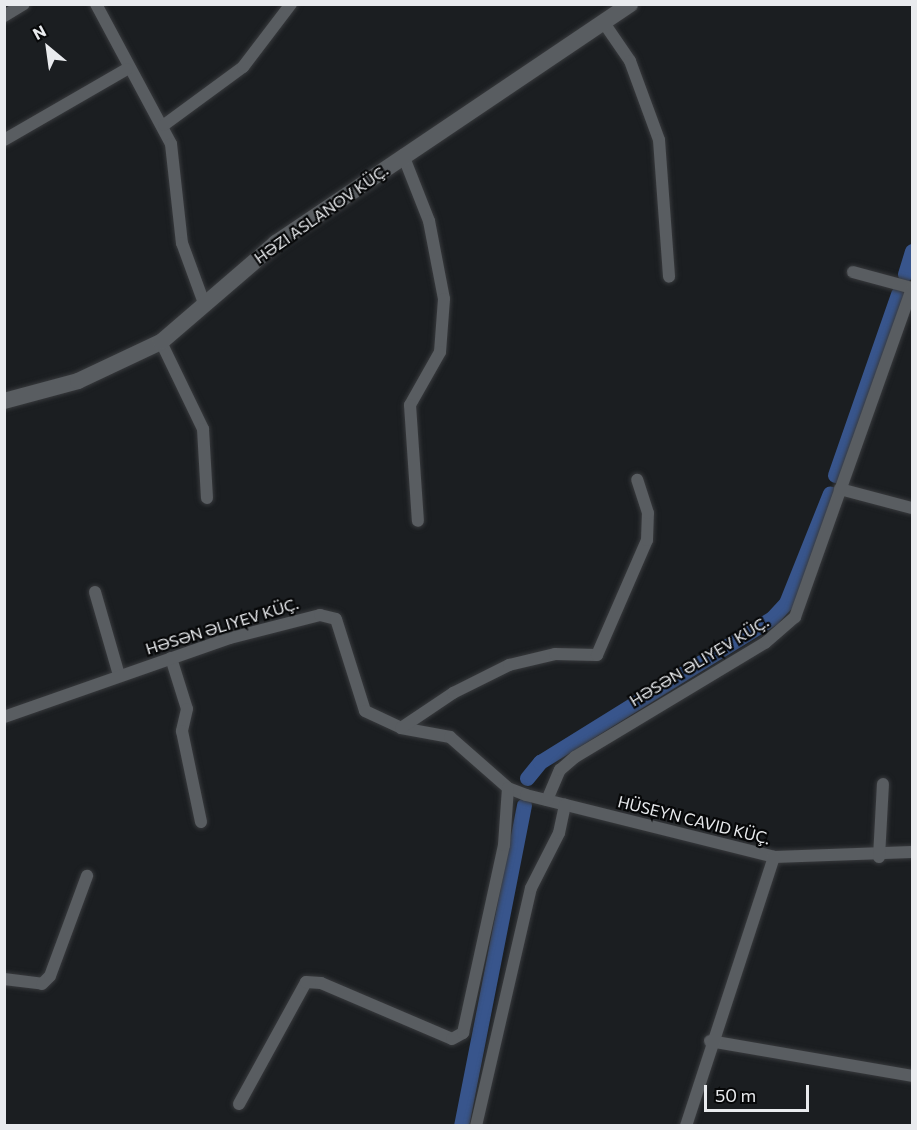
<!DOCTYPE html>
<html>
<head>
<meta charset="utf-8">
<style>
	body { margin:0 }
	#map { position:relative; width:917px; height:1130px; overflow:hidden; background:#1b1e21; font-family:Commissioner,sans-serif }
	div>[style] { position:absolute }
	.canal>* { height:15px; margin:-7.5px; padding:0 7.5px; transform-origin:7.5px; border-radius:7.5px; background:#38558c }
	.roads { filter:drop-shadow(0 0 2px #383a3d) drop-shadow(0 0 2px #383a3d) }
	.street>* { height:12px; margin:-6px; padding:0 6px; transform-origin:6px; border-radius:6px; background:#595d61 }
	.secondary>* { height:16px; margin:-8px; padding:0 8px; transform-origin:8px; border-radius:8px; background:#595d61 }
	span { translate:-50% -50%; white-space:nowrap; text-align:center; line-height:1.15; -webkit-text-stroke:4.5px #070809; paint-order:stroke }
	.street-label { font-size:16px; color:#e9ebee }
	.frame { position:absolute; inset:0; border:6px solid #e9ebee; pointer-events:none }
	.north { position:absolute; left:18px; top:18px; width:60px; height:60px; -webkit-text-stroke:4px #070809; paint-order:stroke; rotate:331deg; font-size:16px; font-weight:700; line-height:24px; text-align:center; color:#e9ebee }
	.north::after { content:''; display:block; margin:auto; width:21px; height:27px; background:#e9ebee; clip-path:polygon(50% 0,100% 100%,50% 72%,0 100%) }
	.scale { position:absolute; left:704px; top:1085px; width:105px; height:27px; box-sizing:border-box; border:3px solid #e9ebee; border-top:0; padding-left:8px; font-size:18px; line-height:21px; white-space:nowrap; color:#e9ebee; -webkit-text-stroke:4px #070809; paint-order:stroke }
</style>
</head>
<body>
<div id="map">
	<div class="canal">
		<i style="left:905px;top:274px;width:24px;rotate:-73deg"></i>
		<i style="left:835px;top:475px;width:192px;rotate:-70.8deg"></i>
		<i style="left:527px;top:778px;width:21px;rotate:-51deg"></i>
		<i style="left:540px;top:762px;width:273px;rotate:-31.8deg"></i>
		<i style="left:772px;top:618px;width:21px;rotate:-47deg"></i>
		<i style="left:786px;top:603px;width:118px;rotate:-68.2deg"></i>
		<i style="left:461px;top:1126px;width:327px;rotate:-78.9deg"></i>
	</div>
	<div class="roads">
		<div class="street">
			<i style="left:96px;top:4px;width:159px;rotate:61.8deg"></i>
			<i style="left:171px;top:144px;width:100px;rotate:83.7deg"></i>
			<i style="left:182px;top:243px;width:67px;rotate:69.9deg"></i>
			<i style="left:4px;top:16px;width:23px;rotate:-31deg"></i>
			<i style="left:604px;top:23px;width:46px;rotate:55.6deg"></i>
			<i style="left:630px;top:61px;width:84px;rotate:69.8deg"></i>
			<i style="left:659px;top:140px;width:137px;rotate:85.8deg"></i>
			<i style="left:164px;top:125px;width:98px;rotate:-36.3deg"></i>
			<i style="left:243px;top:67px;width:79px;rotate:-52.7deg"></i>
			<i style="left:4px;top:140px;width:142px;rotate:-30deg"></i>
			<i style="left:403px;top:155px;width:71px;rotate:68.5deg"></i>
			<i style="left:429px;top:221px;width:79px;rotate:79.1deg"></i>
			<i style="left:444px;top:299px;width:53px;rotate:94.3deg"></i>
			<i style="left:440px;top:352px;width:61px;rotate:119.5deg"></i>
			<i style="left:410px;top:405px;width:116px;rotate:86.1deg"></i>
			<i style="left:853px;top:272px;width:61px;rotate:15.2deg"></i>
			<i style="left:161px;top:342px;width:97px;rotate:64.2deg"></i>
			<i style="left:203px;top:429px;width:69px;rotate:86.7deg"></i>
			<i style="left:840px;top:489px;width:74px;rotate:14.8deg"></i>
			<i style="left:95px;top:592px;width:86px;rotate:73.9deg"></i>
			<i style="left:171px;top:658px;width:53px;rotate:72.6deg"></i>
			<i style="left:187px;top:709px;width:23px;rotate:103deg"></i>
			<i style="left:182px;top:731px;width:93px;rotate:78.2deg"></i>
			<i style="left:4px;top:717px;width:239px;rotate:-19.3deg"></i>
			<i style="left:230px;top:638px;width:93px;rotate:-14.3deg"></i>
			<i style="left:320px;top:615px;width:16px;rotate:14deg"></i>
			<i style="left:336px;top:619px;width:96px;rotate:72.5deg"></i>
			<i style="left:365px;top:711px;width:40px;rotate:25deg"></i>
			<i style="left:401px;top:728px;width:50px;rotate:10.4deg"></i>
			<i style="left:450px;top:737px;width:77px;rotate:41.3deg"></i>
			<i style="left:508px;top:788px;width:19px;rotate:21deg"></i>
			<i style="left:526px;top:795px;width:256px;rotate:14deg"></i>
			<i style="left:774px;top:857px;width:138px;rotate:-2.1deg"></i>
			<i style="left:401px;top:728px;width:63px;rotate:-33.9deg"></i>
			<i style="left:453px;top:693px;width:63px;rotate:-26.6deg"></i>
			<i style="left:509px;top:665px;width:47px;rotate:-13.4deg"></i>
			<i style="left:555px;top:654px;width:42px;rotate:1.4deg"></i>
			<i style="left:597px;top:655px;width:125px;rotate:-66.5deg"></i>
			<i style="left:647px;top:540px;width:27px;rotate:-88deg"></i>
			<i style="left:648px;top:513px;width:35px;rotate:-108deg"></i>
			<i style="left:547px;top:800px;width:33px;rotate:-67deg"></i>
			<i style="left:560px;top:770px;width:20px;rotate:-41deg"></i>
			<i style="left:575px;top:757px;width:222px;rotate:-31deg"></i>
			<i style="left:765px;top:643px;width:40px;rotate:-41deg"></i>
			<i style="left:795px;top:617px;width:348px;rotate:-70.4deg"></i>
			<i style="left:879px;top:857px;width:73px;rotate:-86.9deg"></i>
			<i style="left:4px;top:979px;width:38px;rotate:7deg"></i>
			<i style="left:42px;top:984px;width:11px;rotate:-45deg"></i>
			<i style="left:50px;top:976px;width:107px;rotate:-69.7deg"></i>
			<i style="left:710px;top:1041px;width:205px;rotate:9.8deg"></i>
			<i style="left:239px;top:1104px;width:139px;rotate:-61.2deg"></i>
			<i style="left:306px;top:982px;width:15px;rotate:4deg"></i>
			<i style="left:321px;top:983px;width:142px;rotate:23.1deg"></i>
			<i style="left:452px;top:1039px;width:13px;rotate:-29deg"></i>
			<i style="left:463px;top:1033px;width:192px;rotate:-77.7deg"></i>
			<i style="left:504px;top:845px;width:57px;rotate:-86deg"></i>
			<i style="left:476px;top:1126px;width:244px;rotate:-77deg"></i>
			<i style="left:531px;top:888px;width:62px;rotate:-63deg"></i>
			<i style="left:559px;top:833px;width:29px;rotate:-78deg"></i>
			<i style="left:686px;top:1126px;width:283px;rotate:-71.9deg"></i>
		</div>
		<div class="secondary">
			<i style="left:4px;top:401px;width:77px;rotate:-15.1deg"></i>
			<i style="left:78px;top:381px;width:92px;rotate:-25.2deg"></i>
			<i style="left:161px;top:342px;width:152px;rotate:-40.7deg"></i>
			<i style="left:276px;top:243px;width:427px;rotate:-34deg"></i>
		</div>
	</div>
	<div class="street-label">
		<span style="left:321px;top:214px;rotate:-35deg">HƏZI ASLANOV KÜÇ.</span>
		<span style="left:222px;top:626px;rotate:-17deg">HƏSƏN ƏLIYEV KÜÇ.</span>
		<span style="left:699px;top:661px;rotate:-31deg">HƏSƏN ƏLIYEV KÜÇ.</span>
		<span style="left:694px;top:820px;rotate:14deg">HÜSEYN CAVID KÜÇ.</span>
	</div>
	<div class="frame"></div>
	<div class="north">N</div>
	<div class="scale">50 m</div>
</div>
</body>
</html>
